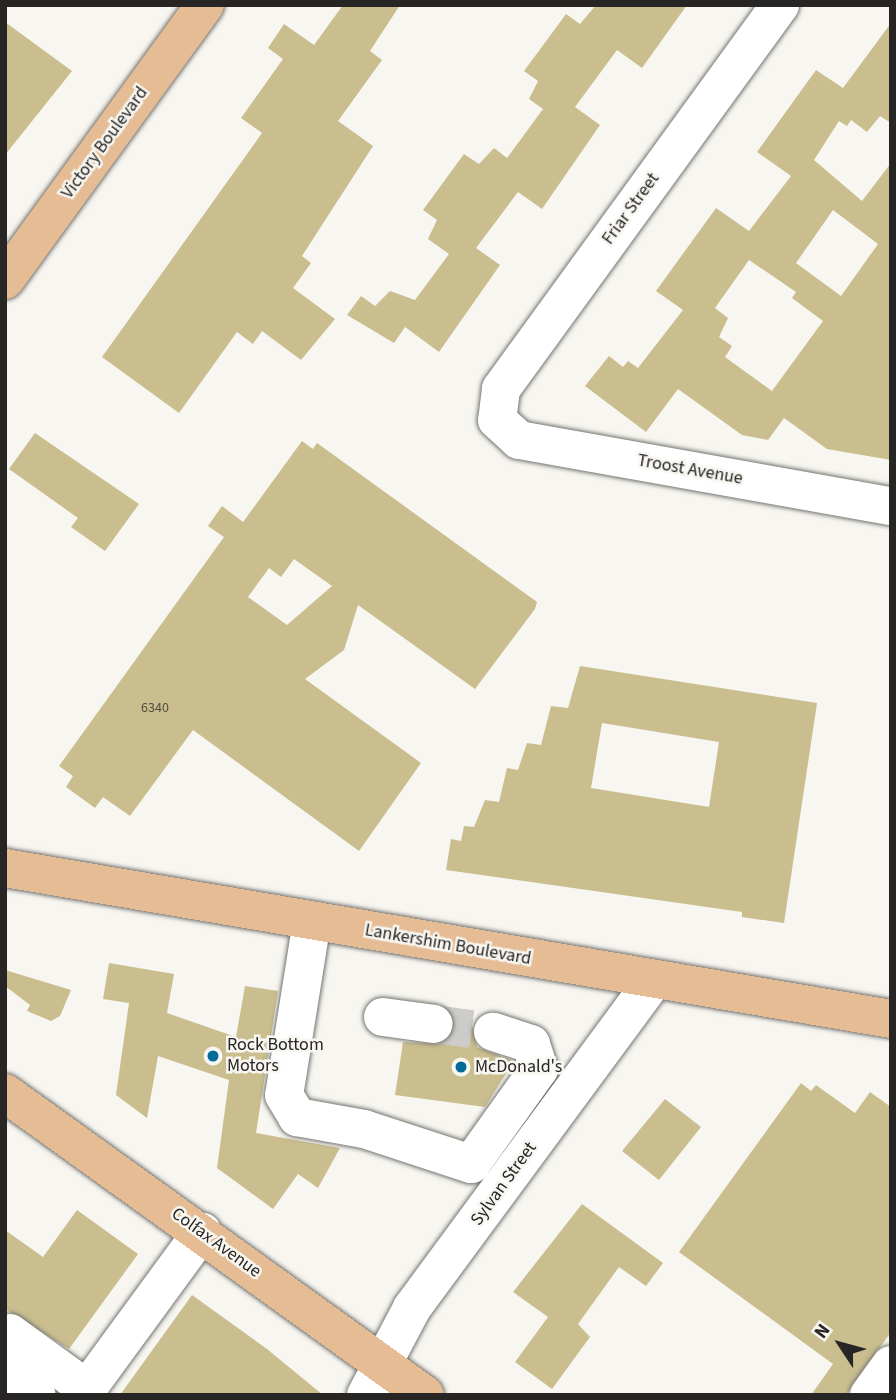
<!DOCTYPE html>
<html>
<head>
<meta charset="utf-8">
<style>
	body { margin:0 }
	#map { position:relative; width:896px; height:1400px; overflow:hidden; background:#f7f6f1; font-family:"Source Sans 3",sans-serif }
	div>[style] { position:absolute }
	.building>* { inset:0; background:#cabe8f }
	.minor-tunnel>* { height:38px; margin-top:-19px; transform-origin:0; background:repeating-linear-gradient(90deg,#cdccc8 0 38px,transparent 0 57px) }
	.roads { filter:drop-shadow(0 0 2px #767571) drop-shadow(0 0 2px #767571) }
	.minor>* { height:38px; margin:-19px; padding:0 19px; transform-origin:19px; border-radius:19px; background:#fff }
	.major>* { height:38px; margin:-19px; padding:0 19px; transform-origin:19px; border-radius:19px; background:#e5bc93 }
	.dots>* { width:19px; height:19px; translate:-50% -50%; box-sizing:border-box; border:4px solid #f7f6f1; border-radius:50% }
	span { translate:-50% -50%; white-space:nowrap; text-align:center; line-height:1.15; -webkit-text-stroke:5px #f7f6f1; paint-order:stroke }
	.number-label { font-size:14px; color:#504c3f }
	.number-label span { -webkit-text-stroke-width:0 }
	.street-label { font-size:18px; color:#272624 }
	.poi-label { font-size:18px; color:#272624 }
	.left { translate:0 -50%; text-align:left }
	.frame { position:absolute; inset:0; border:7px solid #272624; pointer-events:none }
	.north { position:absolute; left:805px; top:1309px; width:70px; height:70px; -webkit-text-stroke:5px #f7f6f1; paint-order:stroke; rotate:306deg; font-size:19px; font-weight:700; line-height:28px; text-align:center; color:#272624 }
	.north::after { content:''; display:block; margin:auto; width:24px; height:32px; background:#272624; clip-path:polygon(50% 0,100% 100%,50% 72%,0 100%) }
</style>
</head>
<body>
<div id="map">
	<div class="building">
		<i style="clip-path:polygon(343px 5px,400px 5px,370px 51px,382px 60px,338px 121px,373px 146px,302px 256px,311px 263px,293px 288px,335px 319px,301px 360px,262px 331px,253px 344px,237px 332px,179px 413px,102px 357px,262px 133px,241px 118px,283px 59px,268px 48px,284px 24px,314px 45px)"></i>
		<i style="clip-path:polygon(596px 5px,687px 5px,642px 68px,617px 50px,575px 107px,600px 125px,542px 209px,518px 192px,476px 248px,500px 265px,439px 352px,405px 327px,394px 343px,347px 315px,361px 296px,375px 306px,390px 291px,415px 300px,449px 254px,428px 239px,437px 220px,423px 210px,464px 154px,479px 164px,494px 148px,507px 158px,543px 109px,529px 99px,538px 81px,524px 71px,566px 14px,580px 24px)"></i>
		<i style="clip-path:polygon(5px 22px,72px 71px,5px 155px)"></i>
		<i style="clip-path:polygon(evenodd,891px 23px,891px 123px,880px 116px,867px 132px,851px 120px,847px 126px,839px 121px,814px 160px,862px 201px,891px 163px,891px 460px,827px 449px,784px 418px,768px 440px,742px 435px,678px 389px,646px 432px,585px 386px,609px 356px,623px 367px,628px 361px,638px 368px,683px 310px,656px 291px,716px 208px,749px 231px,791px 176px,757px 152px,816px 70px,843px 88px,891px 23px,833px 210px,878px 244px,841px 296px,796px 263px,833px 210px,891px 23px,749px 260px,796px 292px,792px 298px,823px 321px,772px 391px,725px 357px,732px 346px,719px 337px,728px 318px,715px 308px,749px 260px)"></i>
		<i style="clip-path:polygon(35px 433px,139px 504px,105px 551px,71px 527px,78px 518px,9px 469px)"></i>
		<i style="clip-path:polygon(evenodd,302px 441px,313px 449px,317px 443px,537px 602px,535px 609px,475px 689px,358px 605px,344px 650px,305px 679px,421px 763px,359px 851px,193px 730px,130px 816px,103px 797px,95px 808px,66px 787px,73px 776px,59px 766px,224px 537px,208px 526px,222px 506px,243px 522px,302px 441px,294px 559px,332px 586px,287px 625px,248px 597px,269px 568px,281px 577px,294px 559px)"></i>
		<i style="clip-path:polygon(evenodd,580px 666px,817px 703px,784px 923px,742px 917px,742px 912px,446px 870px,451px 839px,461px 841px,464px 826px,474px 827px,485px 800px,499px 802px,507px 768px,518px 770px,527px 743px,541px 745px,551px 706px,568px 708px,580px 666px,602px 723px,719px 742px,709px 807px,591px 788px,602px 723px)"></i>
		<i style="clip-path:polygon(109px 963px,174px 974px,167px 1013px,236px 1037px,245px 986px,278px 991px,256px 1133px,340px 1148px,318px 1188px,298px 1174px,273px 1209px,217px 1168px,229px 1080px,158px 1056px,147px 1118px,116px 1095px,129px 1003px,103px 999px)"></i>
		<i style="clip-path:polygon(5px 970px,71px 990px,60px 1016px,51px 1021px,27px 1011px,30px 1005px,5px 986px)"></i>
		<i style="clip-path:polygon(455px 1022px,472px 1025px,477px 1047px,514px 1061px,485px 1107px,395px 1095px,403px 1042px,442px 1044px)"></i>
		<i style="clip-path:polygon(801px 1083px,811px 1091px,816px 1085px,855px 1113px,870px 1092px,891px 1107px,891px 1332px,846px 1395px,811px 1395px,833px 1364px,679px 1252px)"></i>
		<i style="clip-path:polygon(665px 1099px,701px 1127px,659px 1180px,622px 1151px)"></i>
		<i style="clip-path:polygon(582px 1204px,663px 1263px,646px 1286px,619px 1267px,578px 1324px,590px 1337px,552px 1389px,515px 1362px,548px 1317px,513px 1292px)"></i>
		<i style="clip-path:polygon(77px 1210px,138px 1254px,69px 1349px,5px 1309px,5px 1230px,43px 1257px)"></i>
		<i style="clip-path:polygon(192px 1295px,267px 1349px,323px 1395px,120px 1395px)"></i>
	</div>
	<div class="minor-tunnel">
		<i style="left:434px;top:1024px;width:60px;rotate:7.7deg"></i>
	</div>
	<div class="roads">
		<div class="minor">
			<i style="left:780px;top:5px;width:475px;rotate:126deg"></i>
			<i style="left:501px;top:389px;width:31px;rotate:97deg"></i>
			<i style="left:497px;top:420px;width:30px;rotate:42deg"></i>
			<i style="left:519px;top:440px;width:378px;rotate:10.1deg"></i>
			<i style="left:312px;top:921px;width:176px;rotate:99.1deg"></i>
			<i style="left:284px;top:1095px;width:26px;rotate:59deg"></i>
			<i style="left:297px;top:1117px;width:68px;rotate:10.2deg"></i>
			<i style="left:364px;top:1129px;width:113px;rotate:18.1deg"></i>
			<i style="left:471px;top:1164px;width:117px;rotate:-54.4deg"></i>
			<i style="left:539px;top:1069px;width:26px;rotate:-108deg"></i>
			<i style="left:531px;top:1044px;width:40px;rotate:-162deg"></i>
			<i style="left:383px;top:1017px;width:51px;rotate:7.8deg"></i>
			<i style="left:10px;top:1333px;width:95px;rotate:36deg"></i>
			<i style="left:87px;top:1389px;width:195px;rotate:-53.8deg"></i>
			<i style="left:5px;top:1372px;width:39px;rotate:36deg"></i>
			<i style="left:366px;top:1395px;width:98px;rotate:-62.1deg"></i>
			<i style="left:412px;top:1308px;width:406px;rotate:-53.6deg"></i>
			<i style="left:869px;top:1395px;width:37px;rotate:-54deg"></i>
		</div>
		<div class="major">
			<i style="left:5px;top:280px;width:340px;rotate:-54deg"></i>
			<i style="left:5px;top:868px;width:899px;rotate:9.67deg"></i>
			<i style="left:5px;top:1093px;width:517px;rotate:35.72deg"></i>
		</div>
	</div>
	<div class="dots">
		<i style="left:213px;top:1056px;background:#006b98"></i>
		<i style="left:461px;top:1067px;background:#006b98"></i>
	</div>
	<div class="number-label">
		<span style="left:155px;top:708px">6340</span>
	</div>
	<div class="street-label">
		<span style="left:105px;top:143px;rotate:-54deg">Victory Boulevard</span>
		<span style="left:631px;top:209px;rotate:-54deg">Friar Street</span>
		<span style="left:690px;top:470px;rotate:10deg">Troost Avenue</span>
		<span style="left:448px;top:945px;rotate:10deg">Lankershim Boulevard</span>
		<span style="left:504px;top:1184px;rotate:-54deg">Sylvan Street</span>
		<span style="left:216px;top:1243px;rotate:36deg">Colfax Avenue</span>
	</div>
	<div class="poi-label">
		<span class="left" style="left:227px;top:1056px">Rock Bottom<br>Motors</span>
		<span class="left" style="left:475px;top:1067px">McDonald's</span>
	</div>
	<div class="frame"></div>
	<div class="north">N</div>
</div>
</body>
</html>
